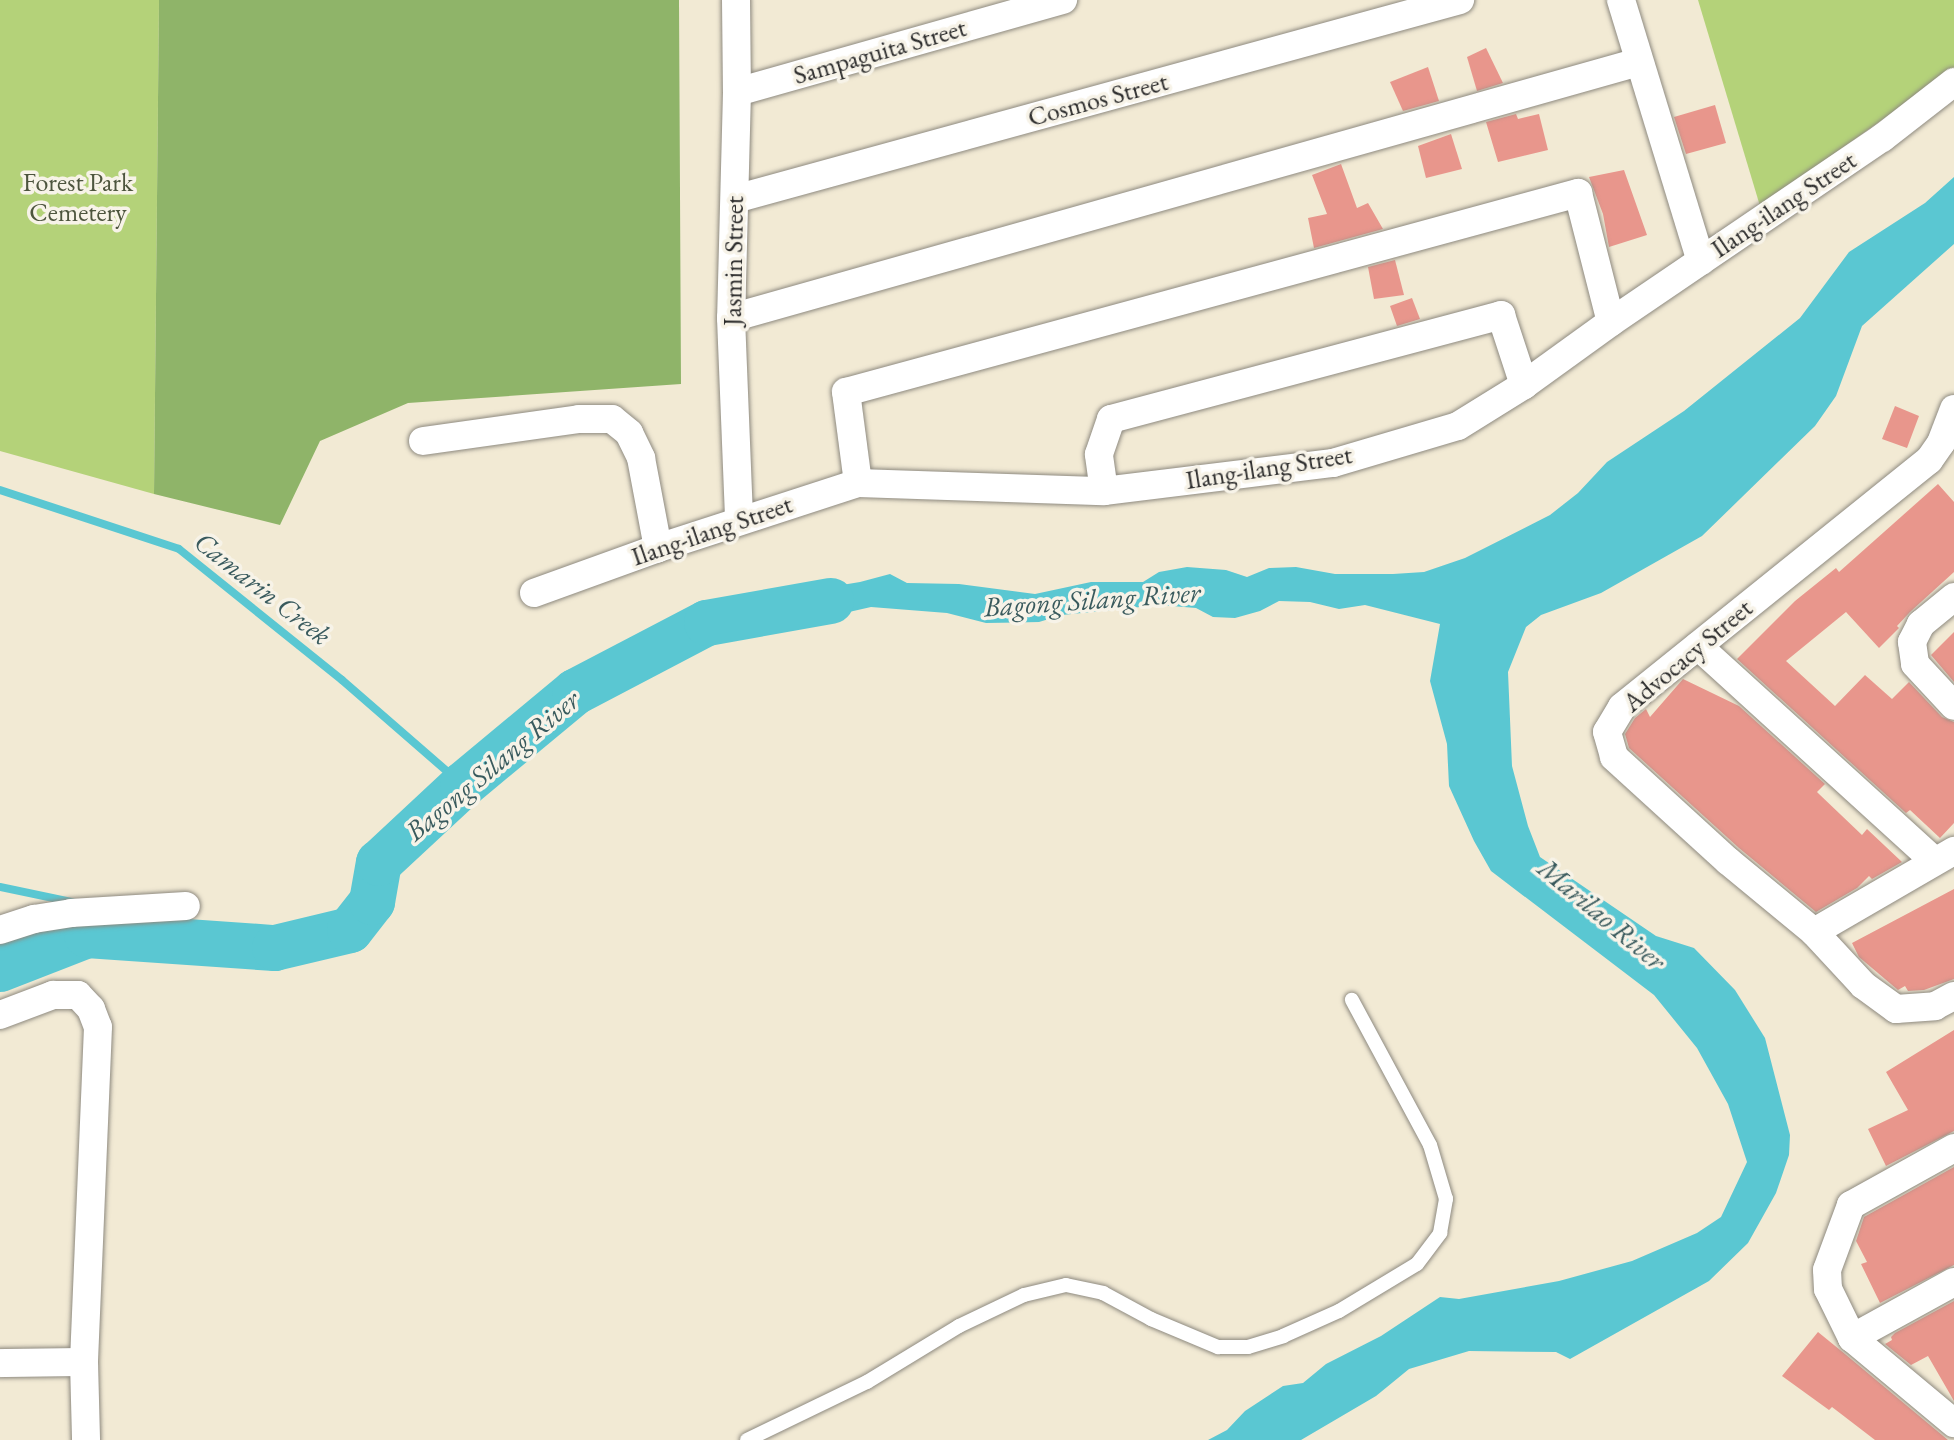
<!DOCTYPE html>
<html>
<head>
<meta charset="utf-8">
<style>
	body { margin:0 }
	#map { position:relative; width:1954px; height:1440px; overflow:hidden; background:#f2ead4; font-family:"EB Garamond",serif }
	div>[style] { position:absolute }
	.green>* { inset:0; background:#b4d279 }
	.forest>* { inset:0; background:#8fb469 }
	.water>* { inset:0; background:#5ac7d2 }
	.stream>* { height:8px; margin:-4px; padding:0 4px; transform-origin:4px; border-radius:4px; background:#5ac7d2 }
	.river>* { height:46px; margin:-23px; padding:0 23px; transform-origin:23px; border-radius:23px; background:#5ac7d2 }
	.building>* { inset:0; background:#e8968c }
	.roads { filter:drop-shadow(0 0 2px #8e8a80) drop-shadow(0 0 2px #8e8a80) }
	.service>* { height:14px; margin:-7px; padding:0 7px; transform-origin:7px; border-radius:7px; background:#fff }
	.minor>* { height:28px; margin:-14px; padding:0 14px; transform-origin:14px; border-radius:14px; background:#fff }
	span { translate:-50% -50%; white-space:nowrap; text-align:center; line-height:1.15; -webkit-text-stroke:7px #f7f3e8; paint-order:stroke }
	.street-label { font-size:26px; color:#2b2b2b }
	.park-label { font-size:26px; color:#4d553e }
	.water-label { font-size:28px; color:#395a5d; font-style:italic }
</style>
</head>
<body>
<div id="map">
	<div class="green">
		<i style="clip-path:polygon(0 0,159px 0,154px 494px,0 451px)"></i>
		<i style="clip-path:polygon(1698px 0,1954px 0,1954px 69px,1760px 206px)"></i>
	</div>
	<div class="forest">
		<i style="clip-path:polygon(159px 0,679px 0,681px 384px,408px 403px,320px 441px,280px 525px,154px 494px)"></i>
	</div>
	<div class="water">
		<i style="clip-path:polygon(1954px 177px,1954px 244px,1862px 326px,1836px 396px,1815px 426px,1702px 536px,1601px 593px,1541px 615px,1526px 627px,1508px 672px,1512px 766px,1528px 826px,1540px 857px,1656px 936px,1694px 948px,1735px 990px,1765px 1038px,1790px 1135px,1789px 1155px,1776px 1193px,1748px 1243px,1709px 1281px,1570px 1359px,1556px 1352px,1469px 1351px,1409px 1369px,1376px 1396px,1301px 1440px,1208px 1440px,1227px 1430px,1245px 1411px,1283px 1386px,1303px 1383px,1326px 1364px,1381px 1336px,1440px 1297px,1459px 1299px,1559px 1281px,1632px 1261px,1697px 1233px,1721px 1217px,1747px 1162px,1728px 1104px,1697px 1048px,1654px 995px,1491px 871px,1474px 841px,1449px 786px,1447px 744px,1430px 681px,1440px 624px,1365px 605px,1339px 609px,1310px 602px,1279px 601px,1260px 611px,1235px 618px,1213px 617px,1196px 608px,1160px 605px,1062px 615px,1039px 622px,986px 623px,947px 613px,871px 607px,805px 622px,773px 625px,769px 597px,860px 582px,890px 574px,907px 583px,959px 584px,1035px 594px,1091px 582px,1143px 582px,1159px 572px,1187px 567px,1226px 570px,1247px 577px,1269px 568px,1296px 567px,1335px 574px,1393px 574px,1424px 572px,1465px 558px,1550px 515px,1578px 493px,1607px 462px,1684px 411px,1800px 318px,1849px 252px,1925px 203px)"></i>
	</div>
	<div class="stream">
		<i style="left:0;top:490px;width:188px;rotate:18.2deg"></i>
		<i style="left:179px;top:549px;width:209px;rotate:38.8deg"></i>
		<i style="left:342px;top:680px;width:160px;rotate:41deg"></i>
		<i style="left:0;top:887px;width:74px;rotate:11.8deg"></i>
		<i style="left:113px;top:923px;width:26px;rotate:37deg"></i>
	</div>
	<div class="river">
		<i style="left:0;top:969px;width:93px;rotate:-21.3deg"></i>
		<i style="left:87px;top:935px;width:188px;rotate:4deg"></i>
		<i style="left:275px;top:948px;width:77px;rotate:-13.5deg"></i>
		<i style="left:350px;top:930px;width:36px;rotate:-52deg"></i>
		<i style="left:372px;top:902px;width:40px;rotate:-80deg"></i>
		<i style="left:379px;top:863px;width:115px;rotate:-42.9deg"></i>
		<i style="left:463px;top:785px;width:146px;rotate:-39.7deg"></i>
		<i style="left:575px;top:692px;width:149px;rotate:-27.6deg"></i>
		<i style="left:707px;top:623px;width:126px;rotate:-10.1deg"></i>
	</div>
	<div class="building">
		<i style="clip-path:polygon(1486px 48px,1503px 83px,1477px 91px,1467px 57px)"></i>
		<i style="clip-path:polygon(1428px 67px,1439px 101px,1403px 111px,1390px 82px)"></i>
		<i style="clip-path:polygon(1715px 105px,1726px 143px,1686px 154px,1674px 117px)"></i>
		<i style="clip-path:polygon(1516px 114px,1518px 119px,1539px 114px,1548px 150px,1498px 162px,1486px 122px)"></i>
		<i style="clip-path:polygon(1451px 134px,1462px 169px,1426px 178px,1418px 146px)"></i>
		<i style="clip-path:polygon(1341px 164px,1357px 208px,1368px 203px,1383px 229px,1314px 248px,1308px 218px,1327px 214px,1312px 175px)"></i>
		<i style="clip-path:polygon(1624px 170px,1647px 235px,1609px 247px,1603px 214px,1589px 177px)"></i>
		<i style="clip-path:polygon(1395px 260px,1404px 295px,1374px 299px,1368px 267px)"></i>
		<i style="clip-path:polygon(1412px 298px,1420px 319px,1397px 326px,1390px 306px)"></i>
		<i style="clip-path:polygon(1895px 406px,1919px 416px,1907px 448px,1882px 439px)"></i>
		<i style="clip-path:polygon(1938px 484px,1954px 502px,1954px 572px,1910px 612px,1897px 626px,1899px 628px,1879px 648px,1846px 612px,1786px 661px,1835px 706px,1865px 675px,1892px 699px,1909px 682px,1942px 717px,1954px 722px,1954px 823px,1940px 838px,1910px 810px,1906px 813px,1737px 659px,1795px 601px,1836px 568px,1839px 572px)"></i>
		<i style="clip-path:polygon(1954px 632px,1954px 682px,1931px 655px)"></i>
		<i style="clip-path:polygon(1683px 679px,1739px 706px,1825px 784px,1817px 792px,1819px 794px,1862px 835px,1867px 829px,1902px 862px,1872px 879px,1869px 876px,1857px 888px,1816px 912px,1739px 848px,1629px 748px,1625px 734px,1635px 718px,1646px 709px,1650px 717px)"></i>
		<i style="clip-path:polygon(1954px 889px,1954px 979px,1924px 990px,1908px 991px,1905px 986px,1898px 990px,1859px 957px,1852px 943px)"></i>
		<i style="clip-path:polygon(1954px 1030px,1954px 1131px,1886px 1166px,1868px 1129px,1908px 1110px,1886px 1072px)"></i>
		<i style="clip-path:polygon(1954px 1167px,1954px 1265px,1880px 1303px,1861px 1264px,1867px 1262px,1856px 1241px,1864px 1217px)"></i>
		<i style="clip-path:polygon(1954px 1301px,1954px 1401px,1928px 1356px,1911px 1365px,1885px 1344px,1892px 1340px,1891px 1337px,1895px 1333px)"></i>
		<i style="clip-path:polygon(1818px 1332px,1845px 1354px,1948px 1440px,1875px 1440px,1832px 1407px,1829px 1410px,1782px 1376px)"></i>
	</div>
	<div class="roads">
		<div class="service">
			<i style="left:747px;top:1440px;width:133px;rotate:-25.8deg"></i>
			<i style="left:867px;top:1382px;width:108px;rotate:-31.3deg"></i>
			<i style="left:959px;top:1326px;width:72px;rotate:-25.5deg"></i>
			<i style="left:1024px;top:1295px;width:43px;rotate:-13.4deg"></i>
			<i style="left:1066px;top:1285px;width:38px;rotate:12deg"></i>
			<i style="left:1103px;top:1293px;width:55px;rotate:28.4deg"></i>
			<i style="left:1151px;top:1319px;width:73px;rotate:22.7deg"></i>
			<i style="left:1218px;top:1347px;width:30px"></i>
			<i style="left:1248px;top:1347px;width:37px;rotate:-17deg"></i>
			<i style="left:1283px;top:1336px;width:61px;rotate:-24.1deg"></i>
			<i style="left:1339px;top:1311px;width:91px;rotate:-31.1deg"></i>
			<i style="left:1417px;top:1264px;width:39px;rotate:-53deg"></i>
			<i style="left:1440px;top:1233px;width:35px;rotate:-80deg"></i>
			<i style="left:1446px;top:1199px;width:56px;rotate:-106.5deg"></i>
			<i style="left:1430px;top:1145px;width:165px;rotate:-118.3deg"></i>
		</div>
		<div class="minor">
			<i style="left:736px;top:0;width:92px;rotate:89.4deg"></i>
			<i style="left:737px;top:92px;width:226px;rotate:91.5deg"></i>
			<i style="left:731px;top:318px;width:203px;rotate:87.7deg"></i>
			<i style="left:1621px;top:0;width:273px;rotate:73deg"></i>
			<i style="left:737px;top:92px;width:339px;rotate:-15.8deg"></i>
			<i style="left:735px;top:199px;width:752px;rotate:-15.35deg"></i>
			<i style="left:731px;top:318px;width:943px;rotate:-15.75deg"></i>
			<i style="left:1954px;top:409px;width:36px;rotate:111deg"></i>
			<i style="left:1941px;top:443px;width:21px;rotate:125deg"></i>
			<i style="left:1929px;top:460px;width:394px;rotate:141.2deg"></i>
			<i style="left:1622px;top:707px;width:29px;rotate:121deg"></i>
			<i style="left:1607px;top:732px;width:26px;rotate:74deg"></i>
			<i style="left:1614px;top:757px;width:154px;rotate:42.4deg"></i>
			<i style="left:1728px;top:861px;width:112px;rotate:39.5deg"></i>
			<i style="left:1814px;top:932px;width:72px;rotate:47.2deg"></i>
			<i style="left:1863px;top:985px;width:41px;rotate:36deg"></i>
			<i style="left:1896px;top:1009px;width:39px;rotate:-4deg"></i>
			<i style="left:1935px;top:1006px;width:21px;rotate:-28deg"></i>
			<i style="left:423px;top:441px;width:158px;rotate:-8deg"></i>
			<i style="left:579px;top:419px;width:33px"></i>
			<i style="left:612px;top:419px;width:22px;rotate:39deg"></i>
			<i style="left:629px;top:433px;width:28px;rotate:64deg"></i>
			<i style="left:641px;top:458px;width:92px;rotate:79.3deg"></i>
			<i style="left:858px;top:483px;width:92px;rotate:-97.5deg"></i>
			<i style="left:846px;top:392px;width:759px;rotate:-15.21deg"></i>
			<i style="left:1578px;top:193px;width:133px;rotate:75.7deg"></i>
			<i style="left:1104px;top:491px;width:37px;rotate:-98deg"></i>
			<i style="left:1099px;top:454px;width:37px;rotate:-71deg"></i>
			<i style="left:1111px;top:419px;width:404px;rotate:-14.9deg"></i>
			<i style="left:1501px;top:315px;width:74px;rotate:71.8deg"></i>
			<i style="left:534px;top:593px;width:132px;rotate:-19.9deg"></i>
			<i style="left:658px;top:548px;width:210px;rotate:-18deg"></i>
			<i style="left:858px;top:483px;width:246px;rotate:1.9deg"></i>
			<i style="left:1104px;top:491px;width:231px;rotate:-7deg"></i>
			<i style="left:1333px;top:463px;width:130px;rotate:-16.5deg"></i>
			<i style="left:1458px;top:426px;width:78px;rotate:-31.8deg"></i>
			<i style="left:1524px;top:385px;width:107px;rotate:-35.9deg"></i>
			<i style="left:1611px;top:322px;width:328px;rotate:-34.2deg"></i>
			<i style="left:1882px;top:138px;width:91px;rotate:-37.9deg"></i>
			<i style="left:1954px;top:597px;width:43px;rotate:140.7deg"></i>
			<i style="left:1921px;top:624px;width:20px;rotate:117deg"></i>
			<i style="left:1912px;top:642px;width:22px;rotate:82deg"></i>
			<i style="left:1915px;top:664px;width:57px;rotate:47.1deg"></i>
			<i style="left:1698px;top:646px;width:319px;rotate:42.3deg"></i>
			<i style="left:0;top:930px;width:36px;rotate:-18deg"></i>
			<i style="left:34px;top:919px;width:37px;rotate:-9deg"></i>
			<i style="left:71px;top:913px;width:115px;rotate:-3.5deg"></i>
			<i style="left:1814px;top:932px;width:162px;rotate:-30.1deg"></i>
			<i style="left:0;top:1015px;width:57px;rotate:-20.7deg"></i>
			<i style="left:53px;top:995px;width:25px"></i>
			<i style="left:78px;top:995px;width:19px;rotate:47deg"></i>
			<i style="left:91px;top:1009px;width:19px;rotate:69deg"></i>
			<i style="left:98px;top:1027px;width:335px;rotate:92.4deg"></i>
			<i style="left:84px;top:1362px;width:78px;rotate:88.5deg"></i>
			<i style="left:1954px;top:1148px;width:118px;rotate:151deg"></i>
			<i style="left:1851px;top:1205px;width:69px;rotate:110.3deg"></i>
			<i style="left:1827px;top:1270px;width:19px;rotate:87deg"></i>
			<i style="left:1828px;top:1289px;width:55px;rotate:63.9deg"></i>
			<i style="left:1852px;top:1338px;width:133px;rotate:39.8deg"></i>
			<i style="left:1852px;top:1338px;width:116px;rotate:-28.8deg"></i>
			<i style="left:0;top:1363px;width:84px;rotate:-0.7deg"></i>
		</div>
	</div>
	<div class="street-label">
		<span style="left:880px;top:52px;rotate:-16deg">Sampaguita Street</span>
		<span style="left:1098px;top:100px;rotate:-15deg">Cosmos Street</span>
		<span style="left:1784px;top:205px;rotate:-34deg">Ilang-ilang Street</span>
		<span style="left:734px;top:261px;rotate:-89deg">Jasmin Street</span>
		<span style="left:1269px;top:468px;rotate:-9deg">Ilang-ilang Street</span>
		<span style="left:712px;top:531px;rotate:-19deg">Ilang-ilang Street</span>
		<span style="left:1688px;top:656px;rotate:-40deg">Advocacy Street</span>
	</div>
	<div class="park-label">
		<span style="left:78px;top:198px">Forest Park<br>Cemetery</span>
	</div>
	<div class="water-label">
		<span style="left:263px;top:588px;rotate:38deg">Camarin Creek</span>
		<span style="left:1092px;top:599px;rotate:-4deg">Bagong Silang River</span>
		<span style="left:492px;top:765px;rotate:-40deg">Bagong Silang River</span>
		<span style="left:1602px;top:914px;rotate:40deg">Marilao River</span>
	</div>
</div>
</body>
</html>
